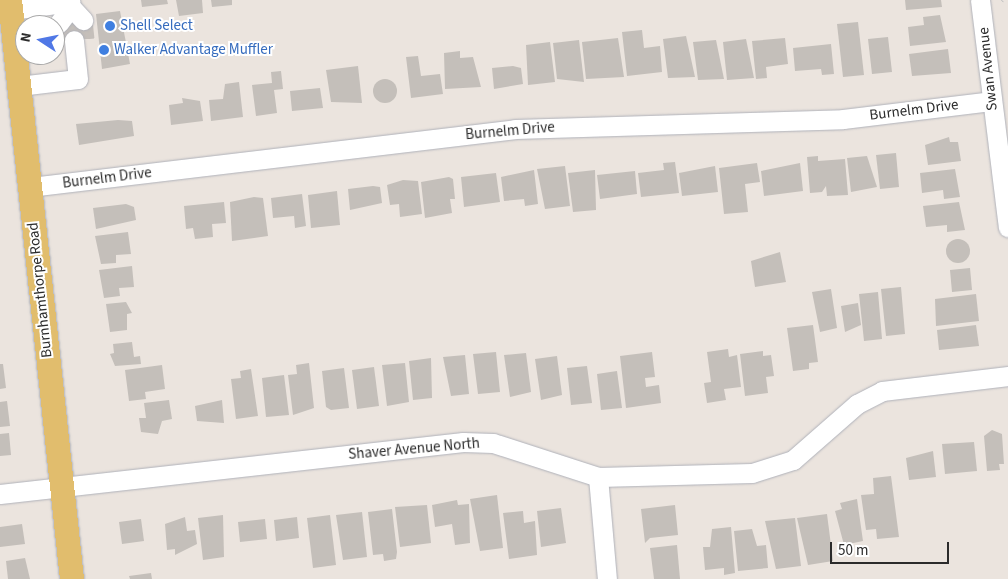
<!DOCTYPE html>
<html>
<head>
<meta charset="utf-8">
<style>
	body { margin:0 }
	#map { position:relative; width:1008px; height:579px; overflow:hidden; background:#ebe4de; font-family:"Source Sans 3",sans-serif }
	div>[style] { position:absolute }
	.building>* { inset:0; background:#c4bfba }
	.round { border-radius:50% }
	.minor-tunnel>* { height:19px; margin-top:-9.5px; transform-origin:0; background:repeating-linear-gradient(90deg,#c5bfba 0 19px,transparent 0 28px) }
	.path>* { height:3px; margin-top:-1.5px; transform-origin:0; background:repeating-linear-gradient(90deg,#c4c4c4 0 4px,transparent 0 6.5px) }
	.roads { filter:drop-shadow(0 0 1px #afb1b9) drop-shadow(0 0 1px #afb1b9) }
	.minor>* { height:19px; margin:-9.5px; padding:0 9.5px; transform-origin:9.5px; border-radius:9.5px; background:#fff }
	.major>* { height:24px; margin:-12px; padding:0 12px; transform-origin:12px; border-radius:12px; background:#e1bd6d }
	.dots>* { width:14px; height:14px; translate:-50% -50%; box-sizing:border-box; border:2px solid #fff; border-radius:50% }
	span { translate:-50% -50%; white-space:nowrap; text-align:center; line-height:1.15; -webkit-text-stroke:4px #fff; paint-order:stroke }
	.shop-label { font-size:15px; color:#366cbe }
	.left { translate:0 -50%; text-align:left }
	.street-label { font-size:15px; color:#2b2b2b }
	.north { position:absolute; left:15px; top:15px; width:50px; height:50px; box-sizing:border-box; background:#fff; border:1px solid #aaa; border-radius:50%; rotate:281deg; font-size:14px; font-weight:700; line-height:20px; text-align:center; color:#2b2b2b }
	.north::after { content:''; display:block; margin:auto; width:18px; height:22px; background:#5078e6; clip-path:polygon(50% 0,100% 100%,50% 72%,0 100%) }
	.scale { position:absolute; left:830px; top:542px; width:119px; height:22px; box-sizing:border-box; border:2px solid #2b2b2b; border-top:0; padding-left:6px; font-size:15px; line-height:18px; white-space:nowrap; color:#2b2b2b; -webkit-text-stroke:4px #fff; paint-order:stroke }
</style>
</head>
<body>
<div id="map">
	<div class="building">
		<i style="clip-path:polygon(141px 0,167px 0,168px 4px,142px 7px)"></i>
		<i style="clip-path:polygon(176px 0,202px 0,203px 13px,179px 16px)"></i>
		<i style="clip-path:polygon(211px 0,232px 0,232px 5px,212px 7px)"></i>
		<i style="clip-path:polygon(905px 0,941px 0,942px 7px,906px 10px)"></i>
		<i style="clip-path:polygon(120px 11px,130px 64px,102px 69px,96px 14px)"></i>
		<i style="clip-path:polygon(940px 15px,946px 42px,910px 46px,908px 27px,924px 25px,923px 17px)"></i>
		<i style="clip-path:polygon(88px 20px,90px 38px,58px 42px,56px 23px)"></i>
		<i style="clip-path:polygon(858px 22px,864px 75px,843px 77px,837px 24px)"></i>
		<i style="clip-path:polygon(642px 30px,644px 48px,660px 46px,662px 72px,627px 76px,622px 32px)"></i>
		<i style="clip-path:polygon(686px 36px,695px 77px,668px 78px,663px 39px)"></i>
		<i style="clip-path:polygon(888px 37px,892px 72px,872px 74px,868px 39px)"></i>
		<i style="clip-path:polygon(618px 38px,624px 77px,586px 79px,582px 42px)"></i>
		<i style="clip-path:polygon(785px 38px,788px 64px,766px 67px,767px 78px,756px 79px,752px 41px)"></i>
		<i style="clip-path:polygon(746px 39px,754px 78px,727px 80px,723px 42px)"></i>
		<i style="clip-path:polygon(579px 40px,584px 82px,557px 79px,553px 43px)"></i>
		<i style="clip-path:polygon(716px 40px,724px 79px,698px 80px,693px 42px)"></i>
		<i style="clip-path:polygon(550px 42px,555px 82px,528px 85px,526px 45px)"></i>
		<i style="clip-path:polygon(831px 44px,834px 74px,822px 75px,821px 69px,795px 71px,793px 48px)"></i>
		<i style="clip-path:polygon(948px 49px,951px 73px,912px 76px,909px 54px)"></i>
		<i style="clip-path:polygon(460px 51px,460px 58px,473px 57px,481px 87px,445px 89px,444px 53px)"></i>
		<i style="clip-path:polygon(418px 56px,421px 76px,440px 74px,443px 94px,411px 98px,406px 57px)"></i>
		<i style="clip-path:polygon(358px 66px,362px 103px,331px 102px,326px 70px)"></i>
		<i style="clip-path:polygon(513px 66px,521px 68px,523px 84px,494px 89px,492px 68px)"></i>
		<i style="clip-path:polygon(281px 71px,283px 89px,274px 90px,277px 113px,256px 116px,252px 85px,272px 83px,271px 72px)"></i>
		<i class="round" style="left:373px;top:79px;width:24px;height:24px"></i>
		<i style="clip-path:polygon(239px 82px,243px 117px,211px 121px,209px 100px,223px 99px,225px 84px)"></i>
		<i style="clip-path:polygon(320px 88px,323px 108px,292px 111px,290px 91px)"></i>
		<i style="clip-path:polygon(182px 98px,200px 101px,203px 121px,171px 125px,169px 105px,183px 103px)"></i>
		<i style="clip-path:polygon(118px 120px,132px 121px,134px 136px,79px 145px,76px 124px)"></i>
		<i style="clip-path:polygon(949px 137px,950px 142px,958px 142px,961px 161px,928px 165px,925px 145px)"></i>
		<i style="clip-path:polygon(896px 153px,899px 187px,880px 189px,876px 155px)"></i>
		<i style="clip-path:polygon(818px 156px,818px 161px,845px 159px,848px 195px,827px 196px,826px 186px,822px 192px,810px 193px,807px 157px)"></i>
		<i style="clip-path:polygon(867px 156px,877px 187px,851px 192px,847px 158px)"></i>
		<i style="clip-path:polygon(675px 162px,679px 193px,641px 197px,638px 173px,664px 170px,663px 163px)"></i>
		<i style="clip-path:polygon(757px 163px,760px 182px,745px 184px,748px 212px,724px 214px,719px 168px)"></i>
		<i style="clip-path:polygon(800px 163px,803px 191px,764px 196px,761px 171px)"></i>
		<i style="clip-path:polygon(565px 166px,570px 206px,545px 209px,537px 169px)"></i>
		<i style="clip-path:polygon(715px 166px,718px 192px,682px 196px,679px 173px)"></i>
		<i style="clip-path:polygon(955px 169px,960px 197px,944px 199px,943px 190px,922px 193px,920px 173px)"></i>
		<i style="clip-path:polygon(534px 170px,538px 204px,525px 206px,524px 199px,504px 201px,501px 177px)"></i>
		<i style="clip-path:polygon(595px 170px,596px 210px,573px 212px,568px 173px)"></i>
		<i style="clip-path:polygon(635px 171px,637px 194px,600px 199px,597px 175px)"></i>
		<i style="clip-path:polygon(496px 173px,500px 202px,464px 207px,461px 177px)"></i>
		<i style="clip-path:polygon(449px 177px,453px 179px,455px 199px,450px 199px,452px 213px,425px 218px,421px 182px)"></i>
		<i style="clip-path:polygon(403px 180px,418px 181px,422px 214px,400px 217px,399px 204px,390px 205px,387px 185px)"></i>
		<i style="clip-path:polygon(373px 186px,380px 187px,382px 203px,350px 210px,348px 189px)"></i>
		<i style="clip-path:polygon(337px 191px,340px 225px,311px 228px,308px 195px)"></i>
		<i style="clip-path:polygon(302px 194px,306px 226px,295px 228px,294px 216px,273px 218px,271px 198px)"></i>
		<i style="clip-path:polygon(254px 197px,263px 198px,268px 236px,232px 241px,230px 202px)"></i>
		<i style="clip-path:polygon(224px 202px,226px 223px,212px 224px,213px 237px,195px 239px,193px 228px,186px 229px,184px 206px)"></i>
		<i style="clip-path:polygon(959px 202px,965px 230px,947px 232px,947px 225px,926px 227px,923px 206px)"></i>
		<i style="clip-path:polygon(126px 204px,134px 207px,136px 220px,96px 229px,93px 208px)"></i>
		<i style="clip-path:polygon(128px 232px,131px 254px,116px 255px,116px 263px,101px 264px,95px 236px)"></i>
		<i class="round" style="left:946px;top:239px;width:24px;height:24px"></i>
		<i style="clip-path:polygon(780px 252px,786px 282px,755px 287px,751px 261px)"></i>
		<i style="clip-path:polygon(132px 266px,134px 287px,119px 288px,120px 296px,104px 298px,99px 270px)"></i>
		<i style="clip-path:polygon(970px 268px,972px 290px,952px 292px,950px 270px)"></i>
		<i style="clip-path:polygon(901px 287px,905px 334px,886px 336px,881px 289px)"></i>
		<i style="clip-path:polygon(831px 289px,837px 328px,820px 332px,812px 292px)"></i>
		<i style="clip-path:polygon(878px 292px,882px 339px,864px 341px,859px 294px)"></i>
		<i style="clip-path:polygon(976px 294px,979px 321px,936px 326px,935px 299px)"></i>
		<i style="clip-path:polygon(126px 302px,132px 313px,127px 314px,127px 330px,110px 332px,106px 304px)"></i>
		<i style="clip-path:polygon(858px 303px,861px 325px,845px 332px,841px 306px)"></i>
		<i style="clip-path:polygon(813px 325px,818px 362px,809px 363px,809px 369px,793px 371px,787px 328px)"></i>
		<i style="clip-path:polygon(976px 325px,979px 346px,939px 350px,937px 330px)"></i>
		<i style="clip-path:polygon(132px 342px,134px 357px,140px 356px,141px 364px,115px 366px,110px 354px,114px 353px,113px 344px)"></i>
		<i style="clip-path:polygon(728px 349px,729px 357px,737px 355px,741px 387px,724px 389px,726px 400px,707px 403px,704px 383px,711px 382px,707px 352px)"></i>
		<i style="clip-path:polygon(763px 351px,763px 356px,771px 355px,774px 376px,766px 377px,768px 393px,745px 396px,740px 354px)"></i>
		<i style="clip-path:polygon(496px 352px,500px 392px,478px 394px,473px 354px)"></i>
		<i style="clip-path:polygon(652px 352px,655px 377px,645px 378px,646px 387px,659px 385px,661px 403px,626px 408px,620px 356px)"></i>
		<i style="clip-path:polygon(526px 353px,531px 392px,510px 397px,504px 355px)"></i>
		<i style="clip-path:polygon(465px 355px,469px 394px,451px 396px,443px 357px)"></i>
		<i style="clip-path:polygon(557px 356px,562px 395px,541px 400px,535px 359px)"></i>
		<i style="clip-path:polygon(431px 358px,432px 398px,413px 400px,409px 361px)"></i>
		<i style="clip-path:polygon(309px 363px,314px 408px,293px 415px,288px 375px,297px 374px,296px 365px)"></i>
		<i style="clip-path:polygon(405px 363px,409px 402px,387px 406px,382px 365px)"></i>
		<i style="clip-path:polygon(0 364px,3px 364px,6px 388px,0 389px)"></i>
		<i style="clip-path:polygon(162px 365px,165px 389px,145px 392px,146px 399px,129px 401px,125px 370px)"></i>
		<i style="clip-path:polygon(587px 366px,592px 403px,571px 405px,567px 368px)"></i>
		<i style="clip-path:polygon(374px 367px,379px 406px,357px 409px,352px 370px)"></i>
		<i style="clip-path:polygon(344px 368px,349px 408px,331px 410px,326px 407px,322px 371px)"></i>
		<i style="clip-path:polygon(251px 369px,258px 416px,236px 419px,231px 379px,241px 378px,240px 371px)"></i>
		<i style="clip-path:polygon(617px 371px,622px 408px,601px 410px,597px 374px)"></i>
		<i style="clip-path:polygon(284px 375px,289px 415px,266px 417px,262px 378px)"></i>
		<i style="clip-path:polygon(169px 400px,172px 419px,162px 421px,158px 434px,141px 432px,139px 418px,146px 418px,144px 403px)"></i>
		<i style="clip-path:polygon(222px 400px,224px 423px,197px 421px,195px 406px)"></i>
		<i style="clip-path:polygon(7px 401px,10px 426px,0 427px,0 402px)"></i>
		<i style="clip-path:polygon(992px 430px,1002px 434px,1004px 464px,999px 464px,1000px 470px,987px 471px,984px 436px)"></i>
		<i style="clip-path:polygon(9px 433px,11px 455px,0 456px,0 434px)"></i>
		<i style="clip-path:polygon(974px 442px,977px 471px,945px 474px,942px 444px)"></i>
		<i style="clip-path:polygon(933px 451px,936px 477px,909px 480px,906px 458px)"></i>
		<i style="clip-path:polygon(891px 476px,899px 537px,877px 539px,876px 529px,866px 530px,861px 495px,874px 494px,873px 478px)"></i>
		<i style="clip-path:polygon(497px 495px,503px 548px,480px 551px,470px 499px)"></i>
		<i style="clip-path:polygon(857px 499px,863px 541px,844px 545px,835px 511px,842px 509px,840px 503px)"></i>
		<i style="clip-path:polygon(457px 500px,458px 505px,469px 504px,470px 543px,455px 545px,452px 524px,435px 527px,432px 505px)"></i>
		<i style="clip-path:polygon(427px 505px,431px 543px,400px 547px,395px 507px)"></i>
		<i style="clip-path:polygon(675px 505px,678px 535px,650px 538px,645px 543px,641px 509px)"></i>
		<i style="clip-path:polygon(561px 508px,566px 543px,541px 547px,537px 511px)"></i>
		<i style="clip-path:polygon(392px 509px,397px 552px,396px 559px,384px 561px,383px 554px,373px 555px,368px 512px)"></i>
		<i style="clip-path:polygon(523px 511px,524px 523px,535px 521px,537px 555px,509px 559px,503px 513px)"></i>
		<i style="clip-path:polygon(362px 512px,367px 557px,343px 560px,336px 515px)"></i>
		<i style="clip-path:polygon(827px 514px,833px 561px,808px 565px,797px 518px)"></i>
		<i style="clip-path:polygon(223px 515px,224px 557px,203px 560px,198px 518px)"></i>
		<i style="clip-path:polygon(330px 515px,336px 565px,313px 568px,307px 518px)"></i>
		<i style="clip-path:polygon(185px 517px,187px 531px,195px 530px,197px 544px,175px 555px,175px 549px,167px 550px,165px 524px)"></i>
		<i style="clip-path:polygon(297px 517px,299px 538px,276px 541px,274px 520px)"></i>
		<i style="clip-path:polygon(795px 518px,801px 566px,776px 569px,765px 521px)"></i>
		<i style="clip-path:polygon(141px 519px,144px 541px,122px 544px,119px 522px)"></i>
		<i style="clip-path:polygon(265px 519px,267px 539px,240px 542px,238px 522px)"></i>
		<i style="clip-path:polygon(22px 524px,25px 544px,0 547px,0 527px)"></i>
		<i style="clip-path:polygon(731px 527px,735px 573px,724px 575px,724px 568px,705px 570px,703px 547px,710px 547px,712px 529px)"></i>
		<i style="clip-path:polygon(752px 529px,757px 546px,766px 545px,768px 568px,738px 571px,734px 531px)"></i>
		<i style="clip-path:polygon(677px 545px,680px 579px,654px 579px,650px 548px)"></i>
		<i style="clip-path:polygon(25px 558px,30px 579px,8px 579px,6px 561px)"></i>
		<i style="clip-path:polygon(151px 573px,152px 579px,130px 579px,129px 576px)"></i>
	</div>
	<div class="minor-tunnel">
		<i style="left:83px;top:20px;width:19px;rotate:84deg"></i>
		<i style="left:59px;top:23px;width:18px;rotate:84deg"></i>
	</div>
	<div class="path">
		<i style="left:1002px;top:1px;width:1px;rotate:-45deg"></i>
	</div>
	<div class="roads">
		<div class="minor">
			<i style="left:980px;top:0;width:229px;rotate:83deg"></i>
			<i style="left:11px;top:10px;width:60px;rotate:-7.7deg"></i>
			<i style="left:59px;top:23px;width:20px;rotate:-53deg"></i>
			<i style="left:71px;top:7px;width:18px;rotate:47deg"></i>
			<i style="left:19px;top:86px;width:59px;rotate:-6.8deg"></i>
			<i style="left:78px;top:79px;width:39px;rotate:-96deg"></i>
			<i style="left:30px;top:187px;width:488px;rotate:-6.8deg"></i>
			<i style="left:515px;top:129px;width:328px;rotate:-1.7deg"></i>
			<i style="left:843px;top:119px;width:149px;rotate:-6.9deg"></i>
			<i style="left:598px;top:477px;width:102px;rotate:85deg"></i>
			<i style="left:0;top:494px;width:466px;rotate:-6.4deg"></i>
			<i style="left:463px;top:442px;width:30px;rotate:2deg"></i>
			<i style="left:493px;top:443px;width:110px;rotate:17.9deg"></i>
			<i style="left:598px;top:477px;width:154px;rotate:-1.5deg"></i>
			<i style="left:752px;top:473px;width:43px;rotate:-17.6deg"></i>
			<i style="left:793px;top:460px;width:85px;rotate:-41.2deg"></i>
			<i style="left:857px;top:404px;width:28px;rotate:-27deg"></i>
			<i style="left:882px;top:391px;width:127px;rotate:-6.8deg"></i>
		</div>
		<div class="major">
			<i style="left:10px;top:0;width:582px;rotate:83.89deg"></i>
		</div>
	</div>
	<div class="dots">
		<i style="left:110px;top:26px;background:#3f7fe0"></i>
		<i style="left:104px;top:50px;background:#3f7fe0"></i>
	</div>
	<div class="shop-label">
		<span class="left" style="left:120px;top:26px">Shell Select</span>
		<span class="left" style="left:114px;top:50px">Walker Advantage Muffler</span>
	</div>
	<div class="street-label">
		<span style="left:988px;top:69px;rotate:-96deg">Swan Avenue</span>
		<span style="left:914px;top:110px;rotate:-7deg">Burnelm Drive</span>
		<span style="left:510px;top:131px;rotate:-5deg">Burnelm Drive</span>
		<span style="left:107px;top:178px;rotate:-7deg">Burnelm Drive</span>
		<span style="left:40px;top:290px;rotate:-96deg">Burnhamthorpe Road</span>
		<span style="left:414px;top:449px;rotate:-5deg">Shaver Avenue North</span>
	</div>
	<div class="north">N</div>
	<div class="scale">50 m</div>
</div>
</body>
</html>
